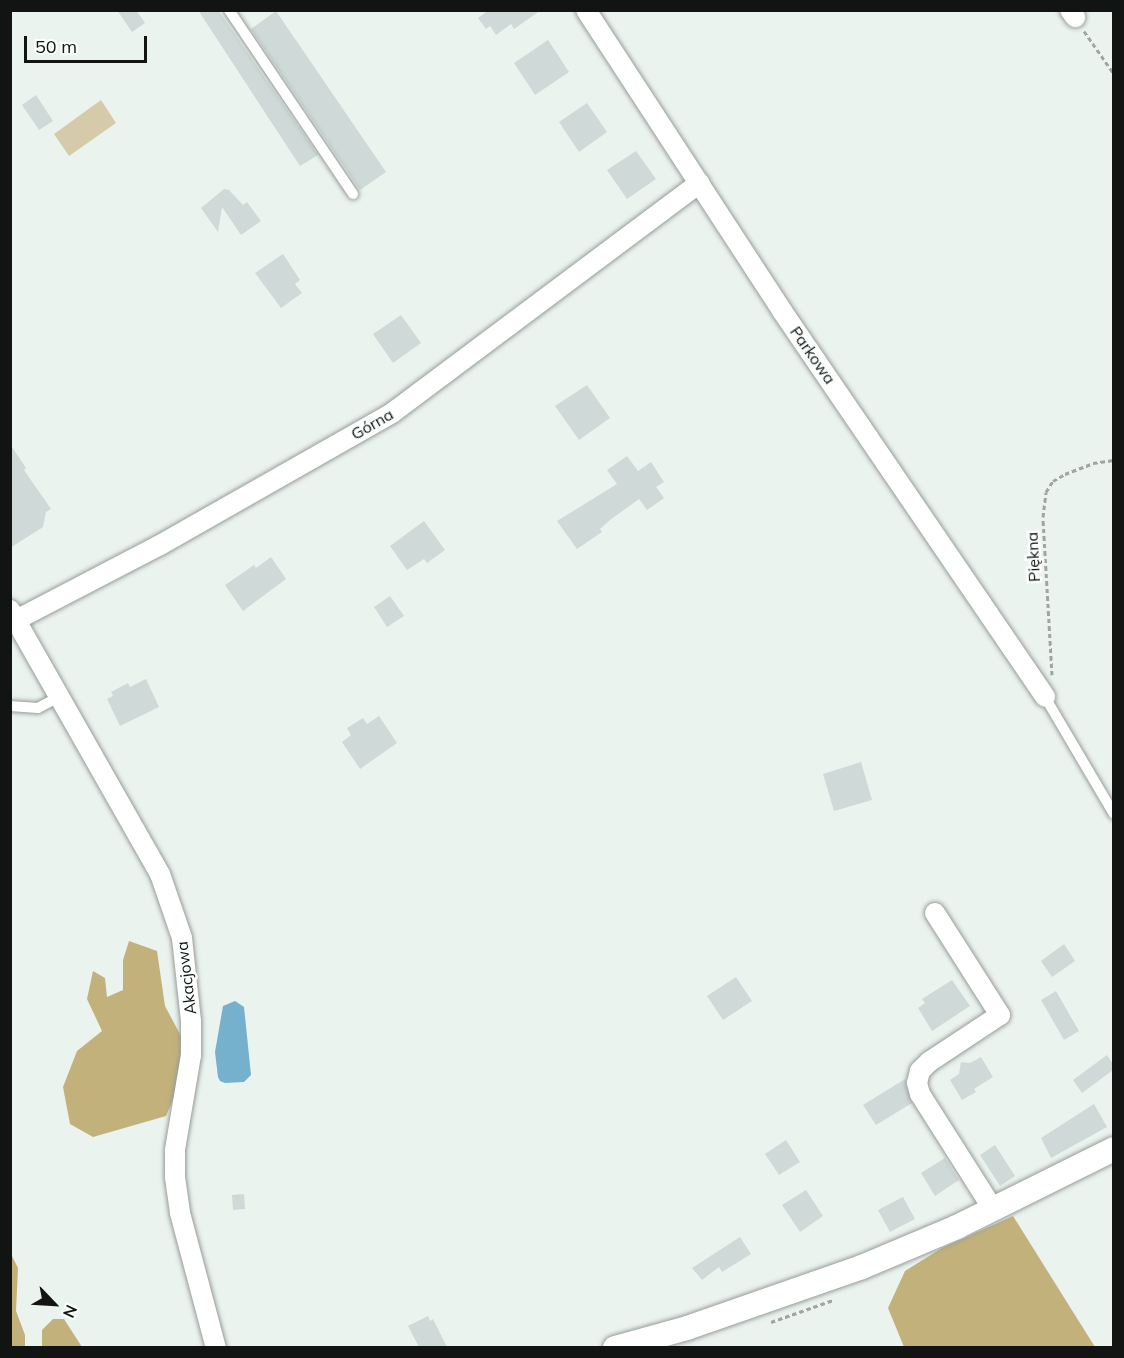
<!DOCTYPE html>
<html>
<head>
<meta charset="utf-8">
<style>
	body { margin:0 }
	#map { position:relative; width:1124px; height:1358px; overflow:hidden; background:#ebf3ee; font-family:Mulish,sans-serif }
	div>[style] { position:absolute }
	.green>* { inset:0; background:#d5cbaa }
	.forest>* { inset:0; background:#c2b17b }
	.water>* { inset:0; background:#75b0cd }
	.building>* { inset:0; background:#cfd9d8 }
	.path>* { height:3px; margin-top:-1.5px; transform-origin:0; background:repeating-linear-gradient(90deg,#9fa5a1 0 4.5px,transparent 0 7.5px) }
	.roads { filter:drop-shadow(0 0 2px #969d99) drop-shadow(0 0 2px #969d99) }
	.service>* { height:10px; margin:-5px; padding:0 5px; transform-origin:5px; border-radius:5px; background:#fff }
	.minor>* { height:20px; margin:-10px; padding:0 10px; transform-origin:10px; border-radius:10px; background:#fff }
	.tertiary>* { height:24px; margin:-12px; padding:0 12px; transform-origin:12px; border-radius:12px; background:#fff }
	span { translate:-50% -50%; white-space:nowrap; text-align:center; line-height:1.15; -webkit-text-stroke:5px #fbfffd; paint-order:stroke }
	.street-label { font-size:16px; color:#111412 }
	.frame { position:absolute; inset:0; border:12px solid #111412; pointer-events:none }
	.north { position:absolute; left:24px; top:1274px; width:60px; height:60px; -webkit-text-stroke:4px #fbfffd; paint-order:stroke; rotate:115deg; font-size:16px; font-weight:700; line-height:24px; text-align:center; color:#111412 }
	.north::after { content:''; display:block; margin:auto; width:21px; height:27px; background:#111412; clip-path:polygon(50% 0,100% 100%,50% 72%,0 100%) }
	.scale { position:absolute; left:24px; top:36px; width:123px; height:27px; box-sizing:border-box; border:3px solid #111412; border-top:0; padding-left:8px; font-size:18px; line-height:21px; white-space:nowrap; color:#111412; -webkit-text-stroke:4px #fbfffd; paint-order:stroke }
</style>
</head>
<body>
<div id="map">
	<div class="green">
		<i style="clip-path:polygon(101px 100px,116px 123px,69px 156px,54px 134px)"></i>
	</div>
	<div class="forest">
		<i style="clip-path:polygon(129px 941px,157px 951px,165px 1006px,181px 1036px,180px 1084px,166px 1116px,93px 1137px,70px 1124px,63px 1087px,77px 1051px,102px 1031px,87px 999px,93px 971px,105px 978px,107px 997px,123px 990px,123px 960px)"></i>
		<i style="clip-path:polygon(1013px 1216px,1095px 1347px,904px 1347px,888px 1308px,905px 1271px,942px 1248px)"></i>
		<i style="clip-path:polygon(10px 1252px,18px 1268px,16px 1311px,25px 1335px,25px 1347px,11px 1347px)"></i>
		<i style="clip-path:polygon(53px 1319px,64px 1319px,82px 1347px,42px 1347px,42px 1330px)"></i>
	</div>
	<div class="water">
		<i style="clip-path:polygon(235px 1001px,244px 1007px,251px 1075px,244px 1082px,225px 1083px,220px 1081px,218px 1077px,215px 1052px,223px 1006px)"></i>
	</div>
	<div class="building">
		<i style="clip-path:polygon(117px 10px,136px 10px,145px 23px,132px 32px)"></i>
		<i style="clip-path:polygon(198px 10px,218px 10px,318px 155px,300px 166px)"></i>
		<i style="clip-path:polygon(489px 10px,541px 10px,514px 29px,511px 24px,496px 35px,490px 26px,486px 29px,478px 18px)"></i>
		<i style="clip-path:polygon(276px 11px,386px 172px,360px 190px,251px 29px)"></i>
		<i style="clip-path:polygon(548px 40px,569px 72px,535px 95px,514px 63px)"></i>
		<i style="clip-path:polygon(36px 95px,53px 121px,39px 130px,22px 105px)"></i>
		<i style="clip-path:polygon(587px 103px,607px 132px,579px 152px,559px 122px)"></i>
		<i style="clip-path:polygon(636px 151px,656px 179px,627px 199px,607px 170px)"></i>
		<i style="clip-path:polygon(224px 189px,229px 190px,243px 205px,247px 202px,261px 221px,241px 235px,222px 207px,218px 232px,201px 208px)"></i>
		<i style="clip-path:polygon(283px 254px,300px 280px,295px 284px,302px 293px,281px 308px,255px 273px)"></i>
		<i style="clip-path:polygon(401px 315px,421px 343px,393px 363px,373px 334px)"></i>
		<i style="clip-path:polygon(587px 385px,610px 418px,579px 440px,555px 406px)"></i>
		<i style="clip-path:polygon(10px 444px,26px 468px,24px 470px,51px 509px,46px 512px,43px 527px,10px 548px)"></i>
		<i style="clip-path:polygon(627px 456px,638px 471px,651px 462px,664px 482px,656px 487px,664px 498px,647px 510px,639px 499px,610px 520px,600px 529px,602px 532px,577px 549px,557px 521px,617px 484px,607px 470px)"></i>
		<i style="clip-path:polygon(424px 521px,445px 550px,427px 563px,424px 559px,407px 570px,390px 546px)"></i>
		<i style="clip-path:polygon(271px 557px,286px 579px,243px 611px,225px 585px,254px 565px,256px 568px)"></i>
		<i style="clip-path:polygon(390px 596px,404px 616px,387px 627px,374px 607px)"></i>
		<i style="clip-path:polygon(146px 679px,159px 707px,120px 726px,107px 699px,113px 696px,111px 692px,128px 683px,130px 687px)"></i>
		<i style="clip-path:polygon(379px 716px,397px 743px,360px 769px,342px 742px,351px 735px,347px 728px,363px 718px,367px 724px)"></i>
		<i style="clip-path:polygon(861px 762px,872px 800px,834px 811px,823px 774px)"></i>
		<i style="clip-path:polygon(1064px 944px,1075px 961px,1052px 977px,1041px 961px)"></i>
		<i style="clip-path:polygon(736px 977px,752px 1001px,723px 1020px,707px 996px)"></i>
		<i style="clip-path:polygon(952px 980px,970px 1006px,932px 1031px,918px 1008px,925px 1003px,922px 999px)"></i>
		<i style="clip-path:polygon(1056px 991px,1079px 1031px,1064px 1040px,1041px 1000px)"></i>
		<i style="clip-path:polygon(1107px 1055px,1113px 1064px,1113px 1070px,1082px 1093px,1073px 1080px)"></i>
		<i style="clip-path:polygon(981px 1057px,993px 1077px,974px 1089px,976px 1092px,962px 1100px,950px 1080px,959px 1074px,961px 1062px,970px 1063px)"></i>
		<i style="clip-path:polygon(905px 1079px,912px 1103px,876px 1125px,863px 1105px)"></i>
		<i style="clip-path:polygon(1094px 1104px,1107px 1127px,1051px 1158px,1041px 1138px)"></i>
		<i style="clip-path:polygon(786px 1140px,800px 1162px,779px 1175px,765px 1154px)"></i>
		<i style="clip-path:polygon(995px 1145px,1015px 1176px,1000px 1186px,980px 1155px)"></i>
		<i style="clip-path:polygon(945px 1158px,959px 1180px,935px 1196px,921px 1173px)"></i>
		<i style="clip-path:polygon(806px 1190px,823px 1216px,800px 1232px,782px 1205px)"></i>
		<i style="clip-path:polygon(244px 1194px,245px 1209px,233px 1210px,232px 1195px)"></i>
		<i style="clip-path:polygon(903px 1197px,915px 1219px,890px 1232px,878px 1210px)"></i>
		<i style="clip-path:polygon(740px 1237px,751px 1254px,722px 1272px,719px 1267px,702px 1280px,692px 1268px)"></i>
		<i style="clip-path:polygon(428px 1316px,430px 1321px,433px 1319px,447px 1347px,419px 1347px,408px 1326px)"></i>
	</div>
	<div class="path">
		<i style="left:1084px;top:31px;width:52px;rotate:55.1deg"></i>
		<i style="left:1052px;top:675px;width:158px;rotate:-93.3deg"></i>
		<i style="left:1043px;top:517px;width:25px;rotate:-83deg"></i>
		<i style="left:1046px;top:492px;width:13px;rotate:-58deg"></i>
		<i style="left:1053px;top:481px;width:14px;rotate:-30deg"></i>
		<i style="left:1065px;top:474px;width:30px;rotate:-21deg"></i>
		<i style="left:1093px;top:463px;width:21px;rotate:-8deg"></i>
		<i style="left:771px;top:1322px;width:66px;rotate:-19.5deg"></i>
	</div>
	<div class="roads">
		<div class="service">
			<i style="left:229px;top:10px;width:222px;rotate:56deg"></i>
			<i style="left:1045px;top:697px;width:136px;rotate:59.5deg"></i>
			<i style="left:10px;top:706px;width:28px;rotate:4deg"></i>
			<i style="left:38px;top:708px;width:24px;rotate:-28deg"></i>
		</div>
		<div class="minor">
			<i style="left:586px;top:10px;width:359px;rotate:56.9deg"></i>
			<i style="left:782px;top:311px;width:467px;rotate:55.7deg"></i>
			<i style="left:1070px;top:10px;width:9px;rotate:54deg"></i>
			<i style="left:10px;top:610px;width:304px;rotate:60.4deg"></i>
			<i style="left:160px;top:874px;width:68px;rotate:71deg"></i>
			<i style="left:182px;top:938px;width:83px;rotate:83.8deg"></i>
			<i style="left:191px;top:1021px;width:34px;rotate:90deg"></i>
			<i style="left:191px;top:1055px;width:96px;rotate:99.6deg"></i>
			<i style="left:175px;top:1150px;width:27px;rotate:90deg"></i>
			<i style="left:175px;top:1177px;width:36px;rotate:82deg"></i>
			<i style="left:180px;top:1213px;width:140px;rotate:75.1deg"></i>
			<i style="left:16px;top:620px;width:162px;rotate:-27.5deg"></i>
			<i style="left:160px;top:545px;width:267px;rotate:-29.6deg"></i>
			<i style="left:392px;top:413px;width:384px;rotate:-36.8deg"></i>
			<i style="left:935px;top:913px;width:121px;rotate:57.5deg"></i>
			<i style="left:1000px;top:1015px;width:85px;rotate:146.5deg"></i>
			<i style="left:929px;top:1062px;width:13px;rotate:135deg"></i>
			<i style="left:920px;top:1071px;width:12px;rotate:104deg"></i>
			<i style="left:917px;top:1083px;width:11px;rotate:75deg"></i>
			<i style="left:920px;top:1094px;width:136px;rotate:57.6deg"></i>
		</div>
		<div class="tertiary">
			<i style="left:615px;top:1348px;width:75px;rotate:-15.5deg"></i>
			<i style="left:687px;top:1328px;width:185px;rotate:-19.2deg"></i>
			<i style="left:862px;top:1267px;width:103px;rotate:-22.8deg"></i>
			<i style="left:957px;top:1227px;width:175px;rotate:-26.4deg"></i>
		</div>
	</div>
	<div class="street-label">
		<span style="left:813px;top:355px;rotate:55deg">Parkowa</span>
		<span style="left:372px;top:424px;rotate:-30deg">Górna</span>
		<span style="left:1033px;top:557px;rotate:-93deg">Piękna</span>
		<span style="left:186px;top:978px;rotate:-97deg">Akacjowa</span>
	</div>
	<div class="frame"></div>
	<div class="north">N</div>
	<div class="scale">50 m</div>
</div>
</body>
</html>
